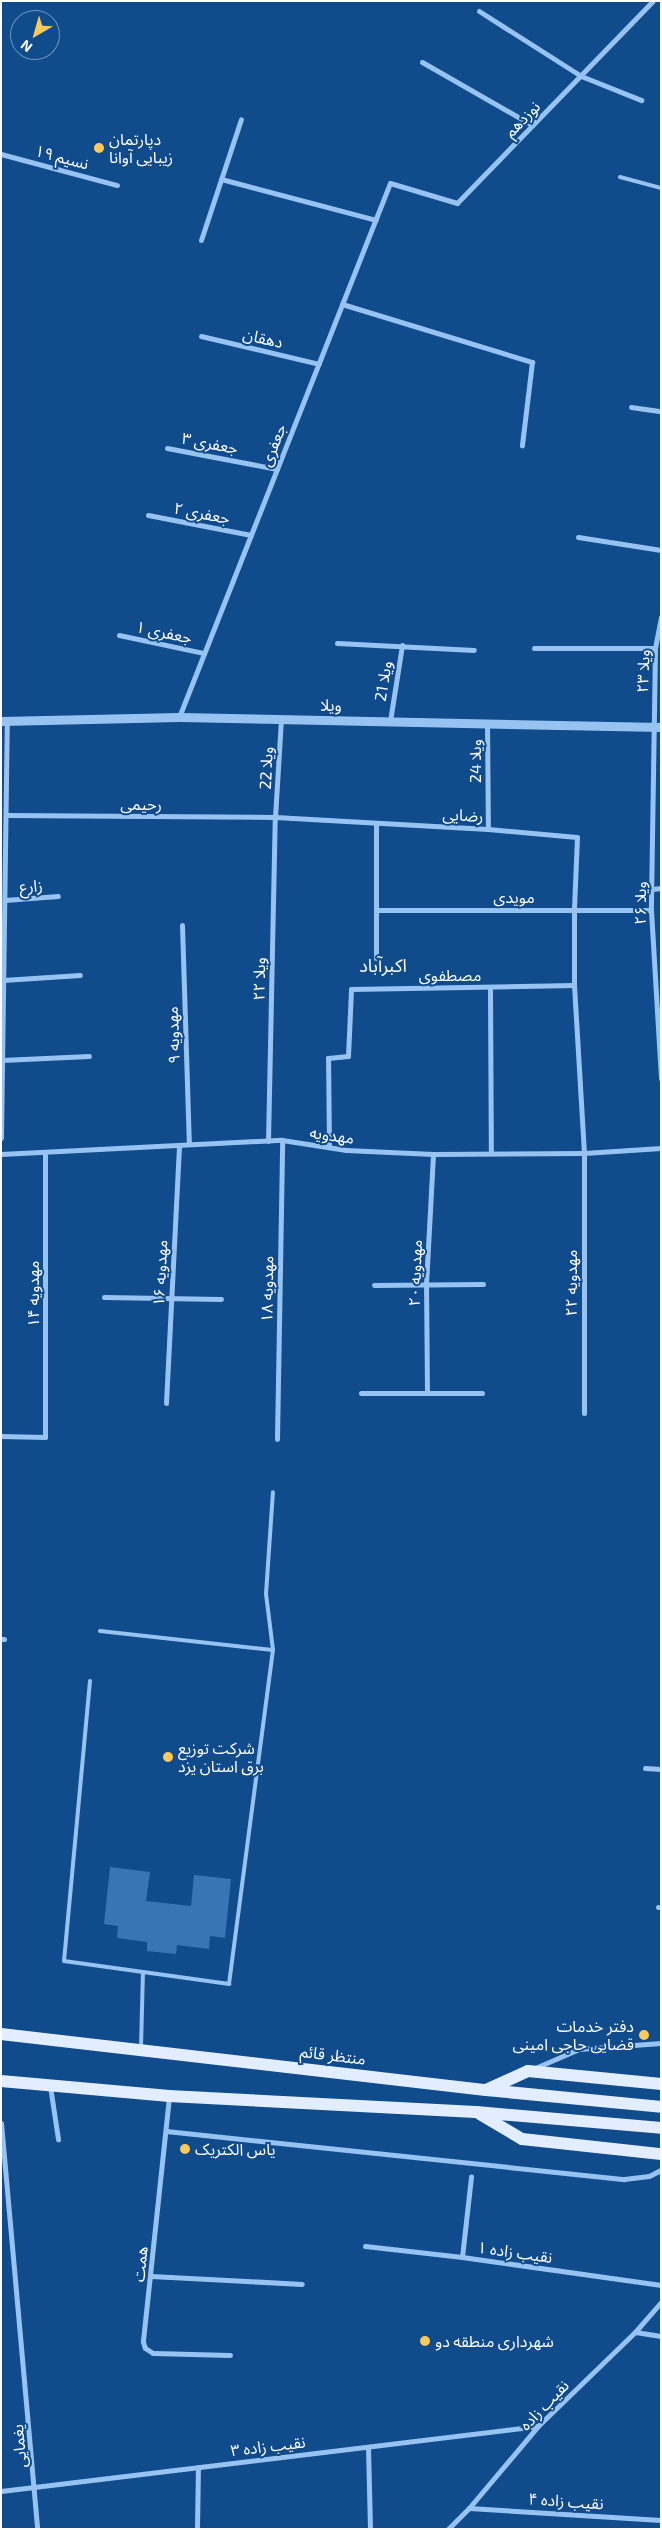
<!DOCTYPE html>
<html>
<head>
<meta charset="utf-8">
<style>
	body { margin:0 }
	#map { position:relative; width:662px; height:2530px; overflow:hidden; background:#104b8c; font-family:"Exo 2","Noto Sans Arabic",sans-serif }
	div>[style] { position:absolute }
	.building>* { inset:0; background:#3875b6 }
	.service>* { height:4px; margin:-2px; padding:0 2px; transform-origin:2px; border-radius:2px; background:#97c3f2 }
	.minor>* { height:5px; margin:-2.5px; padding:0 2.5px; transform-origin:2.5px; border-radius:2.5px; background:#97c3f2 }
	.tertiary>* { height:9px; margin:-4.5px; padding:0 4.5px; transform-origin:4.5px; border-radius:4.5px; background:#97c3f2 }
	.primary>* { height:12px; margin:-6px; padding:0 6px; transform-origin:6px; border-radius:6px; background:#e2eeff }
	.dots>* { width:14px; height:14px; translate:-50% -50%; box-sizing:border-box; border:2px solid #104b8c; border-radius:50% }
	span { translate:-50% -50%; white-space:nowrap; text-align:center; line-height:1.15; -webkit-text-stroke:4px #104b8c; paint-order:stroke }
	.street-label { font-size:16px; color:#fff }
	.poi-label { font-size:16px; color:#fff }
	.left { translate:0 -50%; text-align:left }
	.right { translate:-100% -50%; text-align:right }
	.neighbourhood-label { font-size:18px; color:#fff }
	.frame { position:absolute; inset:0; border:2px solid #fff; pointer-events:none }
	.north { position:absolute; left:10px; top:10px; width:50px; height:50px; box-sizing:border-box; background:#104b8c; border:1px solid #7093ba; border-radius:50%; rotate:218deg; font-size:14px; font-weight:700; line-height:20px; text-align:center; color:#fff }
	.north::after { content:''; display:block; margin:auto; width:18px; height:22px; background:#ffc958; clip-path:polygon(50% 0,100% 100%,50% 72%,0 100%) }
</style>
</head>
<body>
<div id="map">
	<div class="building">
		<i style="clip-path:polygon(110px 1867px,150px 1872px,146px 1901px,191px 1906px,194px 1875px,231px 1879px,225px 1938px,210px 1936px,209px 1949px,177px 1945px,176px 1954px,147px 1951px,147px 1942px,117px 1938px,118px 1926px,104px 1924px)"></i>
	</div>
	<div class="service">
		<i style="left:620px;top:177px;width:42px;rotate:15deg"></i>
		<i style="left:100px;top:1631px;width:174px;rotate:6.3deg"></i>
		<i style="left:90px;top:1681px;width:281px;rotate:95.3deg"></i>
		<i style="left:64px;top:1961px;width:167px;rotate:7.9deg"></i>
		<i style="left:229px;top:1984px;width:337px;rotate:-82.5deg"></i>
		<i style="left:273px;top:1650px;width:56px;rotate:-97.1deg"></i>
		<i style="left:266px;top:1594px;width:102px;rotate:-86.1deg"></i>
		<i style="left:141px;top:2047px;width:75px;rotate:-88.5deg"></i>
	</div>
	<div class="minor">
		<i style="left:479px;top:11px;width:121px;rotate:32.5deg"></i>
		<i style="left:581px;top:76px;width:65px;rotate:21.8deg"></i>
		<i style="left:422px;top:62px;width:127px;rotate:29.8deg"></i>
		<i style="left:1px;top:154px;width:120px;rotate:15deg"></i>
		<i style="left:221px;top:179px;width:160px;rotate:14.8deg"></i>
		<i style="left:201px;top:240px;width:127px;rotate:-71.7deg"></i>
		<i style="left:342px;top:304px;width:199px;rotate:17deg"></i>
		<i style="left:532px;top:362px;width:84px;rotate:96.9deg"></i>
		<i style="left:201px;top:336px;width:121px;rotate:13.3deg"></i>
		<i style="left:631px;top:407px;width:30px;rotate:8deg"></i>
		<i style="left:167px;top:448px;width:112px;rotate:10.8deg"></i>
		<i style="left:148px;top:515px;width:105px;rotate:11deg"></i>
		<i style="left:578px;top:537px;width:84px;rotate:8.9deg"></i>
		<i style="left:661px;top:617px;width:32px;rotate:101deg"></i>
		<i style="left:655px;top:648px;width:262px;rotate:90.9deg"></i>
		<i style="left:651px;top:910px;width:169px;rotate:86.6deg"></i>
		<i style="left:119px;top:635px;width:87px;rotate:12deg"></i>
		<i style="left:337px;top:643px;width:137px;rotate:2.9deg"></i>
		<i style="left:534px;top:648px;width:121px"></i>
		<i style="left:179px;top:717px;width:574px;rotate:-68.44deg"></i>
		<i style="left:390px;top:183px;width:70px;rotate:16.6deg"></i>
		<i style="left:457px;top:203px;width:281px;rotate:-45.9deg"></i>
		<i style="left:390px;top:721px;width:77px;rotate:-81deg"></i>
		<i style="left:487px;top:723px;width:106px;rotate:89.5deg"></i>
		<i style="left:6px;top:815px;width:269px;rotate:0.4deg"></i>
		<i style="left:275px;top:817px;width:213px;rotate:3.2deg"></i>
		<i style="left:488px;top:829px;width:89px;rotate:5.1deg"></i>
		<i style="left:577px;top:837px;width:73px;rotate:92.4deg"></i>
		<i style="left:574px;top:910px;width:75px;rotate:90deg"></i>
		<i style="left:574px;top:985px;width:168px;rotate:86.6deg"></i>
		<i style="left:584px;top:1153px;width:260px;rotate:90deg"></i>
		<i style="left:376px;top:823px;width:135px;rotate:90deg"></i>
		<i style="left:652px;top:889px;width:9px;rotate:-6deg"></i>
		<i style="left:5px;top:900px;width:53px;rotate:-4.3deg"></i>
		<i style="left:377px;top:910px;width:274px"></i>
		<i style="left:182px;top:925px;width:219px;rotate:88.2deg"></i>
		<i style="left:3px;top:980px;width:77px;rotate:-3.7deg"></i>
		<i style="left:490px;top:988px;width:165px;rotate:89.7deg"></i>
		<i style="left:2px;top:1060px;width:87px;rotate:-2.6deg"></i>
		<i style="left:1px;top:1138px;width:417px;rotate:-89.2deg"></i>
		<i style="left:268px;top:1141px;width:324px;rotate:-88.8deg"></i>
		<i style="left:275px;top:817px;width:97px;rotate:-86.5deg"></i>
		<i style="left:329px;top:1147px;width:89px;rotate:-90.6deg"></i>
		<i style="left:328px;top:1058px;width:20px;rotate:-6deg"></i>
		<i style="left:348px;top:1056px;width:67px;rotate:-87.4deg"></i>
		<i style="left:351px;top:989px;width:223px;rotate:-1deg"></i>
		<i style="left:1px;top:1154px;width:281px;rotate:-2.9deg"></i>
		<i style="left:282px;top:1140px;width:65px;rotate:8.9deg"></i>
		<i style="left:346px;top:1150px;width:87px;rotate:2.6deg"></i>
		<i style="left:433px;top:1154px;width:151px;rotate:-0.4deg"></i>
		<i style="left:584px;top:1153px;width:77px;rotate:-3.7deg"></i>
		<i style="left:374px;top:1285px;width:109px;rotate:-0.5deg"></i>
		<i style="left:104px;top:1297px;width:117px;rotate:1deg"></i>
		<i style="left:361px;top:1393px;width:121px"></i>
		<i style="left:427px;top:1393px;width:109px;rotate:-90.5deg"></i>
		<i style="left:426px;top:1284px;width:130px;rotate:-86.9deg"></i>
		<i style="left:166px;top:1403px;width:258px;rotate:-87.1deg"></i>
		<i style="left:1px;top:1436px;width:44px;rotate:1.3deg"></i>
		<i style="left:45px;top:1437px;width:285px;rotate:-90deg"></i>
		<i style="left:277px;top:1439px;width:299px;rotate:-89deg"></i>
		<i style="left:1px;top:1639px;width:3px"></i>
		<i style="left:645px;top:1768px;width:16px;rotate:4deg"></i>
		<i style="left:658px;top:1907px;width:3px"></i>
		<i style="left:535px;top:2068px;width:48px;rotate:-23.4deg"></i>
		<i style="left:579px;top:2049px;width:82px;rotate:-4.2deg"></i>
		<i style="left:50px;top:2086px;width:54px;rotate:81.4deg"></i>
		<i style="left:169px;top:2097px;width:246px;rotate:96.1deg"></i>
		<i style="left:143px;top:2342px;width:6px;rotate:72deg"></i>
		<i style="left:145px;top:2348px;width:9px;rotate:32deg"></i>
		<i style="left:153px;top:2353px;width:77px;rotate:1.5deg"></i>
		<i style="left:1px;top:2123px;width:408px;rotate:84.9deg"></i>
		<i style="left:166px;top:2131px;width:461px;rotate:6deg"></i>
		<i style="left:624px;top:2179px;width:25px;rotate:-7deg"></i>
		<i style="left:649px;top:2176px;width:13px;rotate:-27deg"></i>
		<i style="left:365px;top:2246px;width:98px;rotate:6.5deg"></i>
		<i style="left:462px;top:2257px;width:201px;rotate:8deg"></i>
		<i style="left:462px;top:2257px;width:81px;rotate:-83.6deg"></i>
		<i style="left:151px;top:2276px;width:151px;rotate:3deg"></i>
		<i style="left:635px;top:2332px;width:26px;rotate:9deg"></i>
		<i style="left:368px;top:2447px;width:82px;rotate:88.6deg"></i>
		<i style="left:1px;top:2491px;width:541px;rotate:-6.9deg"></i>
		<i style="left:469px;top:2508px;width:192px;rotate:3.6deg"></i>
		<i style="left:197px;top:2529px;width:62px;rotate:-89.1deg"></i>
		<i style="left:448px;top:2529px;width:30px;rotate:-45deg"></i>
		<i style="left:469px;top:2508px;width:107px;rotate:-49.9deg"></i>
		<i style="left:538px;top:2426px;width:135px;rotate:-44.1deg"></i>
		<i style="left:635px;top:2332px;width:40px;rotate:-49deg"></i>
	</div>
	<div class="tertiary">
		<i style="left:1px;top:721px;width:178px;rotate:-1.3deg"></i>
		<i style="left:179px;top:717px;width:482px;rotate:1.2deg"></i>
	</div>
	<div class="primary">
		<i style="left:1px;top:2034px;width:488px;rotate:6.6deg"></i>
		<i style="left:486px;top:2090px;width:176px;rotate:5.5deg"></i>
		<i style="left:1px;top:2081px;width:169px;rotate:5.1deg"></i>
		<i style="left:169px;top:2096px;width:307px;rotate:3deg"></i>
		<i style="left:476px;top:2112px;width:186px;rotate:4.9deg"></i>
		<i style="left:486px;top:2090px;width:46px;rotate:-24.3deg"></i>
		<i style="left:528px;top:2071px;width:134px;rotate:5.6deg"></i>
		<i style="left:480px;top:2114px;width:49px;rotate:30.8deg"></i>
		<i style="left:522px;top:2139px;width:140px;rotate:6.2deg"></i>
	</div>
	<div class="dots">
		<i style="left:99px;top:148px;background:#ffc958"></i>
		<i style="left:168px;top:1757px;background:#ffc958"></i>
		<i style="left:644px;top:2035px;background:#ffc958"></i>
		<i style="left:185px;top:2149px;background:#ffc958"></i>
		<i style="left:425px;top:2341px;background:#ffc958"></i>
	</div>
	<div class="street-label">
		<span style="left:522px;top:119px;rotate:-46deg">نوزدهم</span>
		<span style="left:62px;top:157px;rotate:15deg">نسیم ۱۹</span>
		<span style="left:263px;top:338px;rotate:13deg">دهقان</span>
		<span style="left:210px;top:443px;rotate:11deg">جعفری ۳</span>
		<span style="left:273px;top:445px;rotate:-68deg">جعفری</span>
		<span style="left:202px;top:513px;rotate:11deg">جعفری ۲</span>
		<span style="left:164px;top:632px;rotate:12deg">جعفری ۱</span>
		<span style="left:643px;top:671px;rotate:-88deg">ویلا ۲۳</span>
		<span style="left:383px;top:681px;rotate:-81deg">ویلا 21</span>
		<span style="left:331px;top:705px;rotate:1deg">ویلا</span>
		<span style="left:475px;top:761px;rotate:-90deg">ویلا 24</span>
		<span style="left:266px;top:768px;rotate:-87deg">ویلا 22</span>
		<span style="left:141px;top:804px">رحیمی</span>
		<span style="left:463px;top:815px;rotate:3deg">رضایی</span>
		<span style="left:31px;top:886px;rotate:-4deg">زارع</span>
		<span style="left:514px;top:897px">مویدی</span>
		<span style="left:640px;top:903px;rotate:-90deg">ویلا ۲۶</span>
		<span style="left:450px;top:975px">مصطفوی</span>
		<span style="left:259px;top:979px;rotate:-89deg">ویلا ۲۲</span>
		<span style="left:173px;top:1035px;rotate:-92deg">مهدویه ۹</span>
		<span style="left:332px;top:1135px;rotate:8deg">مهدویه</span>
		<span style="left:160px;top:1273px;rotate:-87deg">مهدویه ۱۶</span>
		<span style="left:415px;top:1273px;rotate:-88deg">مهدویه ۲۰</span>
		<span style="left:571px;top:1283px;rotate:-90deg">مهدویه ۲۲</span>
		<span style="left:267px;top:1289px;rotate:-89deg">مهدویه ۱۸</span>
		<span style="left:33px;top:1294px;rotate:-90deg">مهدویه ۱۴</span>
		<span style="left:333px;top:2055px;rotate:7deg">منتظر قائم</span>
		<span style="left:515px;top:2252px;rotate:8deg">نقیب زاده ۱</span>
		<span style="left:140px;top:2264px;rotate:-84deg">همت</span>
		<span style="left:544px;top:2405px;rotate:-46deg">نقیب زاده</span>
		<span style="left:19px;top:2446px;rotate:-95deg">یغمایی</span>
		<span style="left:268px;top:2446px;rotate:-7deg">نقیب زاده ۳</span>
		<span style="left:566px;top:2501px;rotate:4deg">نقیب زاده ۴</span>
	</div>
	<div class="poi-label">
		<span class="left" style="left:109px;top:148px">دپارتمان<br>زیبایی آوانا</span>
		<span class="left" style="left:178px;top:1757px">شرکت توزیع<br>برق استان یزد</span>
		<span class="right" style="left:634px;top:2035px">دفتر خدمات<br>قضایی حاجی امینی</span>
		<span class="left" style="left:195px;top:2149px">یاس الکتریک</span>
		<span class="left" style="left:435px;top:2341px">شهرداری منطقه دو</span>
	</div>
	<div class="neighbourhood-label">
		<span style="left:383px;top:965px">اکبرآباد</span>
	</div>
	<div class="frame"></div>
	<div class="north">N</div>
</div>
</body>
</html>
